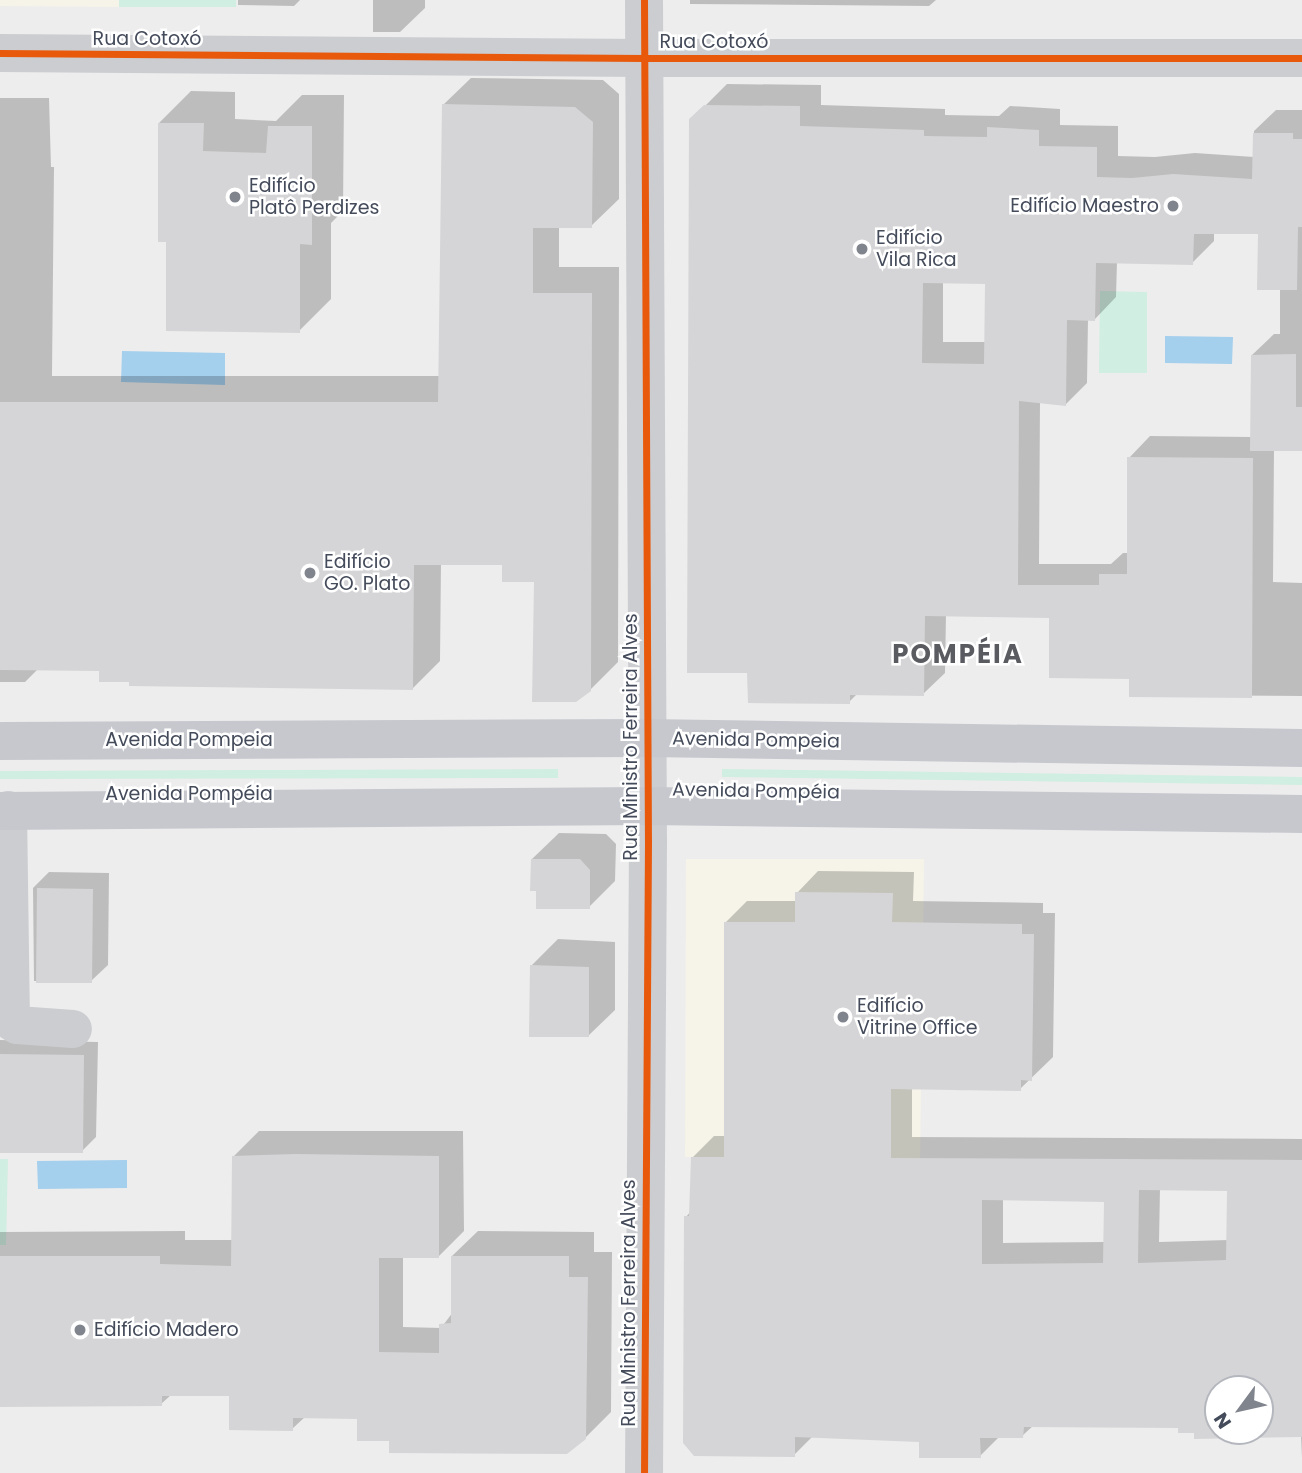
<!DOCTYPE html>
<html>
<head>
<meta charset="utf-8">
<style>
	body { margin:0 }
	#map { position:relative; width:1302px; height:1473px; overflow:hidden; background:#eeeded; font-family:Poppins,sans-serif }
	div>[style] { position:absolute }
	.commercial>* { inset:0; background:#f6f4e8 }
	.green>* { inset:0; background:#d0eee1 }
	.water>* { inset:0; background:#a4cfed }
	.shadow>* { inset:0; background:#0003 }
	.building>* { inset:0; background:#d5d5d7 }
	.minor>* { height:38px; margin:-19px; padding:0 19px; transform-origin:19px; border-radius:19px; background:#cbcdd1 }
	.major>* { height:38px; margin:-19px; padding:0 19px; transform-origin:19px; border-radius:19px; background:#c6c8ce }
	.cycleway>* { height:7px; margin:-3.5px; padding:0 3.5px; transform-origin:3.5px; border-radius:3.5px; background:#e8590c }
	.dots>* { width:19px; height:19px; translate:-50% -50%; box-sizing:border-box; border:4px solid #fff; border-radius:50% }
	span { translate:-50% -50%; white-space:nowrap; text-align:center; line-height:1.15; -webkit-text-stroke:5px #fff; paint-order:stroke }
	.street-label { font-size:19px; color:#444b5a }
	.poi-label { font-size:19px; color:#444b5a }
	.left { translate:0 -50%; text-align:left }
	.right { translate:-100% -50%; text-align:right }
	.district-label { font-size:26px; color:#595b61; font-weight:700; letter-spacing:2px }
	.north { position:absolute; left:1204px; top:1375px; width:70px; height:70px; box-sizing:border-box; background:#fff; border:2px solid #b4b7bd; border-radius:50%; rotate:237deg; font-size:19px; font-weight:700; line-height:28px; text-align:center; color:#444b5a }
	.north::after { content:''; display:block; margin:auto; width:24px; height:32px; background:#80848d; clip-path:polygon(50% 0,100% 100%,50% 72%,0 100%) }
</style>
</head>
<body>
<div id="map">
	<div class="commercial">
		<i style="clip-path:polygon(0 0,119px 0,119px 7px,0 6px)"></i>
		<i style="clip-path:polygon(686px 859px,924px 859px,920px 1159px,685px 1157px)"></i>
	</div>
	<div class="green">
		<i style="clip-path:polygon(119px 0,236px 0,236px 7px,119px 7px)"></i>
		<i style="clip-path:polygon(1100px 291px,1147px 292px,1147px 373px,1099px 373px)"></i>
		<i style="clip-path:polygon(558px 769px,558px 778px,0 779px,0 771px)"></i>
		<i style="clip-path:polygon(722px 769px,1302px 777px,1302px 785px,722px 777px)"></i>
		<i style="clip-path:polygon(0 1159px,8px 1159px,6px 1245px,0 1245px)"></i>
	</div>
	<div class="water">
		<i style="clip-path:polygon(1165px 336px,1233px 337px,1232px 364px,1165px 363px)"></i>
		<i style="clip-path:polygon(122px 351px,225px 353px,225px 385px,121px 382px)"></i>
		<i style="clip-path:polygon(127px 1160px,127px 1188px,38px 1189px,37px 1161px)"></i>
	</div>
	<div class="shadow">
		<i style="clip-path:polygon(238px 0,300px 0,294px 6px,238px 5px)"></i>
		<i style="clip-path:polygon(373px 0,425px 0,425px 8px,400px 32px,373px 32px)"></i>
		<i style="clip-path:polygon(690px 0,936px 0,929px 6px,690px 4px)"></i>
		<i style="clip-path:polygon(471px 78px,603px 80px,619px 94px,619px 199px,591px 226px,559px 226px,559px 267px,619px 267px,618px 662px,590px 690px,536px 580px,504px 563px,441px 563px,440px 661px,413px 688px,131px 680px,101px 669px,38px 669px,25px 682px,0 682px,0 98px,49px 98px,51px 167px,54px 167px,52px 376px,440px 376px,443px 105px)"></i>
		<i style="clip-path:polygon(evenodd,727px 84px,821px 85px,821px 105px,945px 109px,945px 115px,999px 116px,1010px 106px,1060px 109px,1060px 125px,1118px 126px,1118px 156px,1155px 157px,1195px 153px,1254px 157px,1254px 131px,1276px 110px,1302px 110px,1302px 450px,1274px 449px,1273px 582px,1302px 583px,1302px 696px,1130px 695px,1130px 677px,1051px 616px,946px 614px,945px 673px,923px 694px,857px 694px,849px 702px,749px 671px,691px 120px,727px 84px,1214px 232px,1259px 233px,1280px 288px,1280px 334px,1274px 334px,1252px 355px,1252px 437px,1150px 436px,1129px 458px,1129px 553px,1123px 553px,1111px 564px,1039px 564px,1040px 402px,1066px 404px,1087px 383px,1088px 319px,1095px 319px,1116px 297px,1117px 262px,1192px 263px,1214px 241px,1214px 232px,727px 84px,943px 282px,987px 282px,986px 342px,943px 342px,943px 282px)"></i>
		<i style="clip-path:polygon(191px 91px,235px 92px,235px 119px,276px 121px,302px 95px,344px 95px,343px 211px,331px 223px,331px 299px,299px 331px,168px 240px,159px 123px)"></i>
		<i style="clip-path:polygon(559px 833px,606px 834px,616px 844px,615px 881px,589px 907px,538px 889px,532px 859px)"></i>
		<i style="clip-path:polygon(evenodd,818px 871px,914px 872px,913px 901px,1043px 903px,1043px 913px,1055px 913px,1053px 1057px,1020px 1089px,912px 1088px,912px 1137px,1302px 1139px,1302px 1458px,1301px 1436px,1196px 1432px,1180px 1427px,1034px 1425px,1022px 1436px,1000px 1436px,980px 1456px,921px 1440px,814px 1435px,794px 1455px,686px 1217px,691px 1211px,692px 1158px,714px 1136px,726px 1136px,726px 922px,747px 901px,796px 901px,797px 893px,818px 871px,1160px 1189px,1229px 1189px,1228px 1240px,1159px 1242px,1160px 1189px,818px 871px,1003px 1198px,1106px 1200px,1105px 1242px,1003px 1243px,1003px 1198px,818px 871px,1218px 1389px,1260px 1389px,1260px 1431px,1218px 1431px,1218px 1389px)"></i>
		<i style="clip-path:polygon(49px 872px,109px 873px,108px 965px,91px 981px,34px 981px,33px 888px)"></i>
		<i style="clip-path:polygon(558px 939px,615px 942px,615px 1010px,588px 1036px,532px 965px)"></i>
		<i style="clip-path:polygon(0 1040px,98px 1042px,96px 1137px,82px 1151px,0 1151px)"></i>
		<i style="clip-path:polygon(259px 1131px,463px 1131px,464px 1231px,439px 1256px,403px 1256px,403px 1327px,441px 1328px,453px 1312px,452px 1256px,478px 1231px,594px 1232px,594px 1252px,612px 1252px,611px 1412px,585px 1438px,391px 1439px,359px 1418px,305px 1417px,292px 1429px,231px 1394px,171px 1395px,161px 1404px,0 1405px,0 1232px,185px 1231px,185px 1240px,233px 1240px,233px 1157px)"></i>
	</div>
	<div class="building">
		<i style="clip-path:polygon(442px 104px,575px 107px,593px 122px,592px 228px,533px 228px,533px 293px,592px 293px,591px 691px,576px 702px,532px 702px,534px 582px,502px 582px,502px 565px,414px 565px,413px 690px,129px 686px,129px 682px,99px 682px,99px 671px,0 670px,0 402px,438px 402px)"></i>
		<i style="clip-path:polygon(evenodd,704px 105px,800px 106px,800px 126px,924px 130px,924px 136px,987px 137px,987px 127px,1039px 130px,1039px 146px,1097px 147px,1097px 177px,1132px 178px,1173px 174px,1252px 179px,1253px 133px,1293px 133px,1293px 139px,1302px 139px,1302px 227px,1298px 227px,1297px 290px,1257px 290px,1258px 234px,1194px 234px,1193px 265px,1096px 263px,1095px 321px,1067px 320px,1066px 406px,1019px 401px,1018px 585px,1099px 585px,1099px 574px,1127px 574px,1127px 457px,1253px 458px,1252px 698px,1129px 697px,1129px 679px,1049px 678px,1049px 618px,925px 616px,924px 696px,850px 695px,850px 704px,748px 703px,747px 673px,687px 673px,689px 119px,704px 105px,923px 283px,985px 284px,984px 364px,922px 363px,923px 283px)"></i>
		<i style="clip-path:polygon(158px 123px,204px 123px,203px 151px,266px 153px,268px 126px,312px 126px,312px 245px,300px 244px,300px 333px,166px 331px,166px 242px,158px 242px)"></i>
		<i style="clip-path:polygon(1296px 354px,1296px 407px,1302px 407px,1302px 451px,1250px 451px,1251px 355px)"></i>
		<i style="clip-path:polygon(531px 859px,580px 859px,590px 870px,590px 909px,536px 909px,536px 891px,530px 891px)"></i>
		<i style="clip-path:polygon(37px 888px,93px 889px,92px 983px,36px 983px)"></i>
		<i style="clip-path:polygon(evenodd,795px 892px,893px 893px,892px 922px,1022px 924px,1022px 934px,1034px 934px,1032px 1081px,1021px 1080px,1021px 1091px,891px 1089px,891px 1158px,1302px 1160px,1302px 1437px,1194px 1439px,1194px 1433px,1178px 1433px,1178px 1428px,1024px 1427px,1023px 1438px,980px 1438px,981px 1458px,919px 1458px,919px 1442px,795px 1437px,795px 1457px,694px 1456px,683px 1443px,684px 1216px,689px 1216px,691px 1157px,724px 1157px,724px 922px,795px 922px,795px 892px,1139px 1190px,1227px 1191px,1226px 1260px,1138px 1263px,1139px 1190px,795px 892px,982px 1200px,1104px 1202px,1103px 1263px,982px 1264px,982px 1200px,795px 892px,1218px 1389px,1260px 1389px,1260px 1431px,1218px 1431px,1218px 1389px)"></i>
		<i style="clip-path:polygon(530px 965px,589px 967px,589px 1037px,529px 1037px)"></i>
		<i style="clip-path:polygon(0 1054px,84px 1055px,83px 1153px,0 1153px)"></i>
		<i style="clip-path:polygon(296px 1154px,439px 1156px,439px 1258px,379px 1258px,379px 1352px,439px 1353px,439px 1324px,451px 1323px,451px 1256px,569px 1256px,569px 1277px,588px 1277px,586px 1439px,567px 1454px,389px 1453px,389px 1441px,357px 1441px,357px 1419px,293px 1418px,293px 1431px,229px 1430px,229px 1396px,162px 1396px,162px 1406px,0 1407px,0 1256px,160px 1256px,160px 1264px,231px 1266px,232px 1156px)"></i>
	</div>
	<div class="minor">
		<i style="left:644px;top:0;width:841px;rotate:89.73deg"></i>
		<i style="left:648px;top:841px;width:632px;rotate:90.36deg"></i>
		<i style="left:0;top:53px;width:644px;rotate:0.44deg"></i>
		<i style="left:644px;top:58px;width:658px"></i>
		<i style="left:8px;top:810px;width:211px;rotate:89.2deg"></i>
		<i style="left:11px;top:1021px;width:7px;rotate:34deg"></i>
		<i style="left:17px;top:1025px;width:56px;rotate:4.1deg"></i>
	</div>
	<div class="major">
		<i style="left:0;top:741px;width:647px;rotate:-0.27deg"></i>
		<i style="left:647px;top:738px;width:655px;rotate:0.87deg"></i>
		<i style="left:0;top:811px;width:648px;rotate:-0.44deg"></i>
		<i style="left:648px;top:806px;width:654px;rotate:0.7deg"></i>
	</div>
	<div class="cycleway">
		<i style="left:644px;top:0;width:841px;rotate:89.73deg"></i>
		<i style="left:648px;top:841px;width:632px;rotate:90.36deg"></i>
		<i style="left:0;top:53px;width:644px;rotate:0.44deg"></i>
		<i style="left:644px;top:58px;width:658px"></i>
	</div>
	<div class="dots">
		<i style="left:235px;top:197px;background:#80848d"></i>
		<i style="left:1173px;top:206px;background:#80848d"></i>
		<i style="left:862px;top:249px;background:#80848d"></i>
		<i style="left:310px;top:573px;background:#80848d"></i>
		<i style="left:843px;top:1017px;background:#80848d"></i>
		<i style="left:80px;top:1330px;background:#80848d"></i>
	</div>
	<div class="street-label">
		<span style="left:147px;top:39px">Rua Cotoxó</span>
		<span style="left:714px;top:42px">Rua Cotoxó</span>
		<span style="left:631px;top:737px;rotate:-90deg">Rua Ministro Ferreira Alves</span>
		<span style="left:189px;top:740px">Avenida Pompeia</span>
		<span style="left:756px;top:740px;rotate:1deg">Avenida Pompeia</span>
		<span style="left:756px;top:791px;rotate:1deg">Avenida Pompéia</span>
		<span style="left:189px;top:794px">Avenida Pompéia</span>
		<span style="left:629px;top:1303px;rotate:-90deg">Rua Ministro Ferreira Alves</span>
	</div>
	<div class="poi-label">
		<span class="left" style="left:249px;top:197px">Edifício<br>Platô Perdizes</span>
		<span class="right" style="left:1159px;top:206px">Edifício Maestro</span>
		<span class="left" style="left:876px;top:249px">Edifício<br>Vila Rica</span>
		<span class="left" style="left:324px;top:573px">Edifício<br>GO. Plato</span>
		<span class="left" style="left:857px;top:1017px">Edifício<br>Vitrine Office</span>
		<span class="left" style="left:94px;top:1330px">Edifício Madero</span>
	</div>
	<div class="district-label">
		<span style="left:958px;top:655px">POMPÉIA</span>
	</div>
	<div class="north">N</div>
</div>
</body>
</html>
